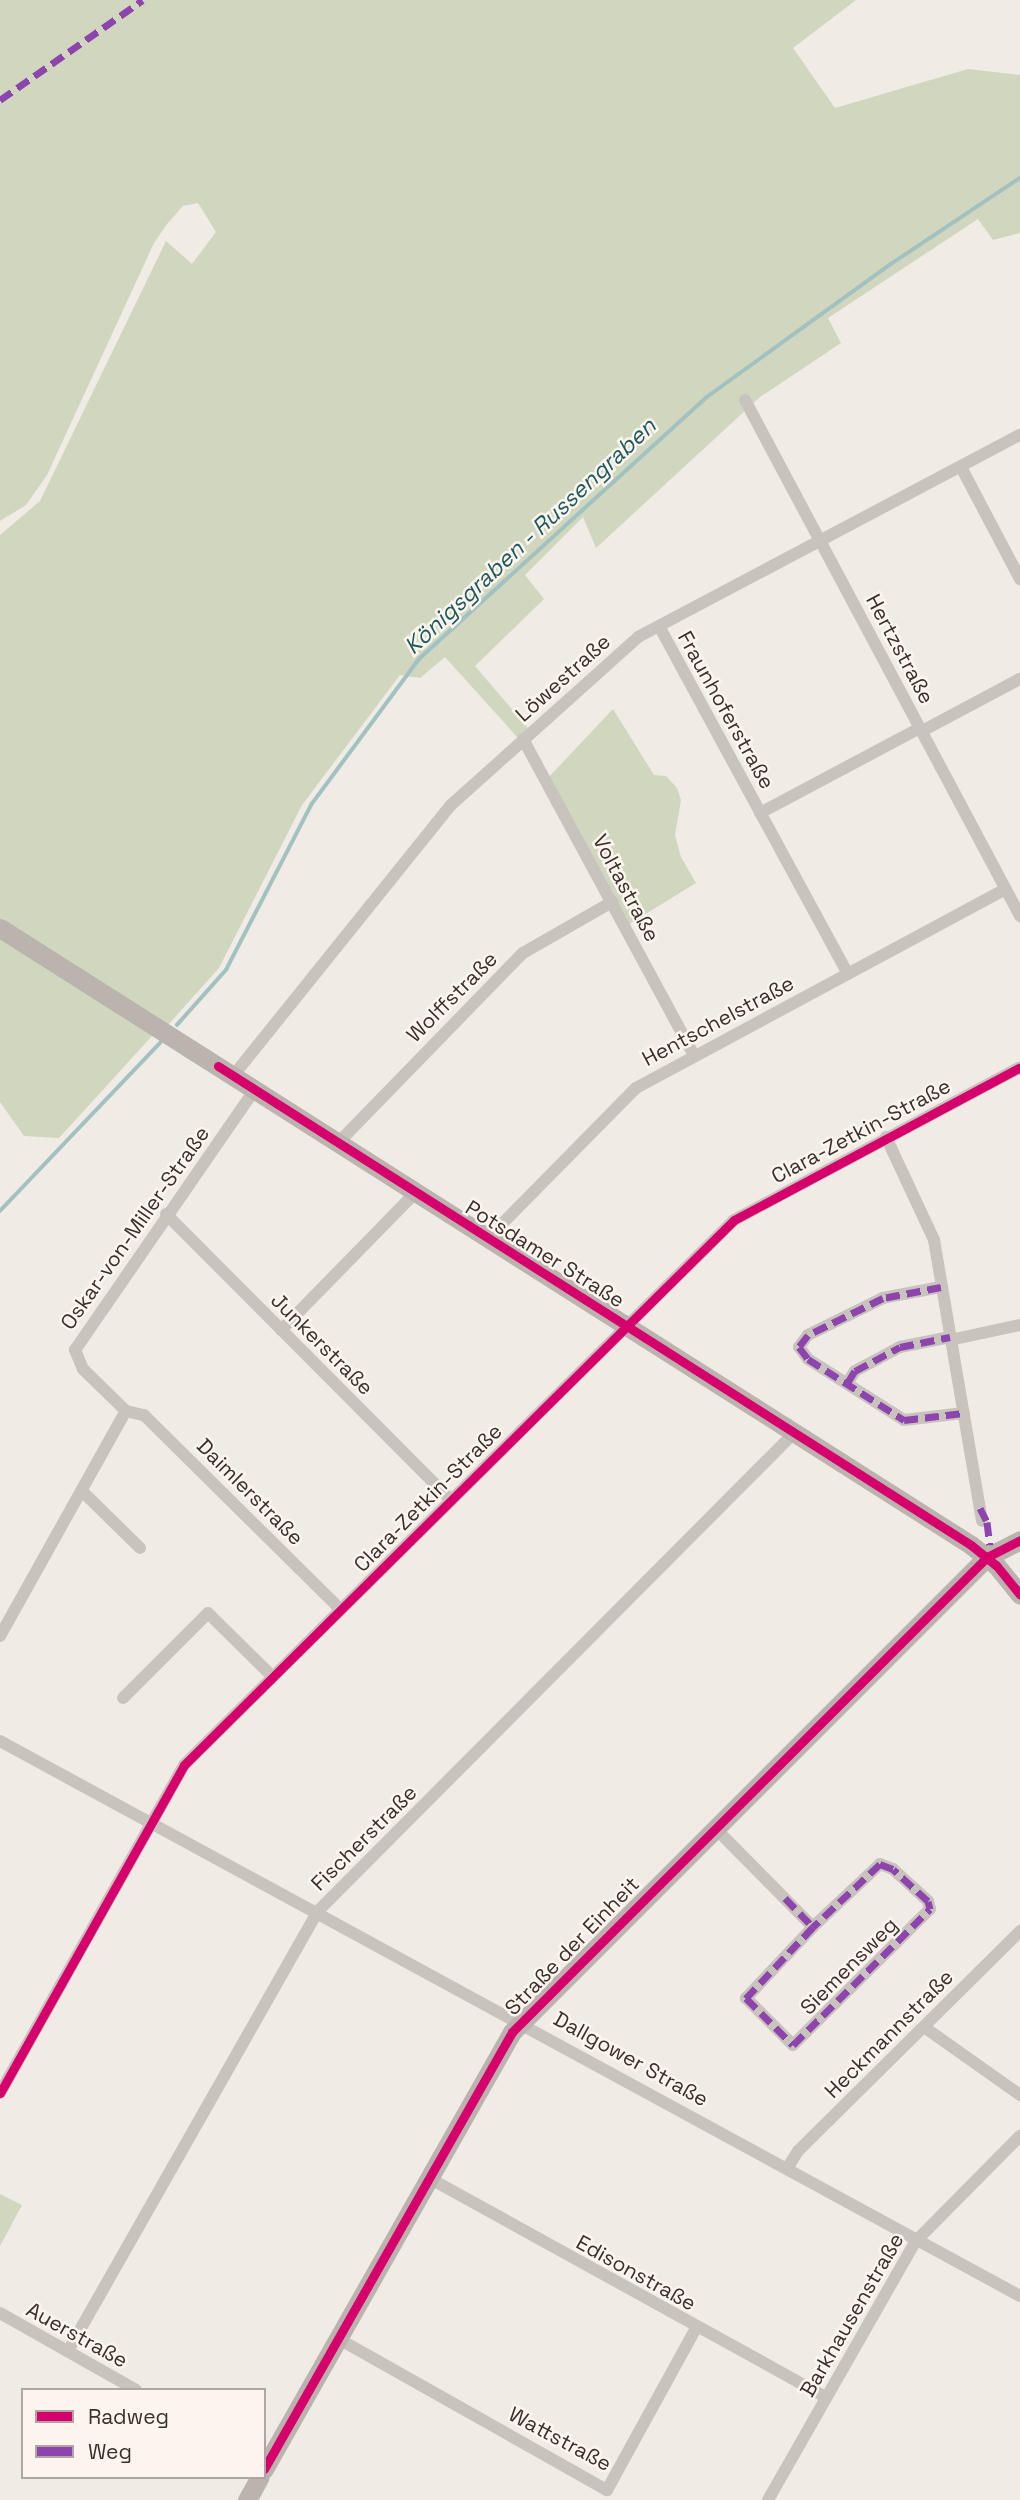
<!DOCTYPE html>
<html>
<head>
<meta charset="utf-8">
<style>
	body { margin:0 }
	#map { position:relative; width:1020px; height:2500px; overflow:hidden; background:#f0ebe5; font-family:"Space Grotesk",sans-serif }
	div>[style] { position:absolute }
	.green>* { inset:0; background:#d1d6bf }
	.stream>* { height:3.5px; margin:-1.75px; padding:0 1.75px; transform-origin:1.75px; border-radius:1.75px; background:#a1c2c1 }
	.street>* { height:12px; margin:-6px; padding:0 6px; transform-origin:6px; border-radius:6px; background:#c9c3be }
	.secondary>* { height:19px; margin:-9.5px; padding:0 9.5px; transform-origin:9.5px; border-radius:9.5px; background:#bab3ae }
	.quiet>* { height:7px; margin-top:-3.5px; transform-origin:0; background:repeating-linear-gradient(90deg,#8e44ad 0 14px,transparent 0 21px) }
	.cycleway>* { height:9px; margin:-4.5px; padding:0 4.5px; transform-origin:4.5px; border-radius:4.5px; background:#d6006c }
	span { translate:-50% -50%; white-space:nowrap; text-align:center; line-height:1.15; -webkit-text-stroke:5px #fbf5ee; paint-order:stroke }
	.street-label { font-size:21px; color:#3b302b }
	.water-label { font-size:23px; color:#1f5a5e; font-style:italic }
	.legend { position:absolute; left:21px; top:2388px; width:245px; height:91px; box-sizing:border-box; background:#fbf5ee; border:2px solid #aea6a0; margin:0; padding:9px 12px; list-style:none; font-size:21px; color:#3b302b }
	.legend li { display:flex; align-items:center; gap:14px; height:35px }
	.legend b { width:35px; border:2px solid #aea6a0 }
</style>
</head>
<body>
<div id="map">
	<div class="green">
		<i style="clip-path:polygon(0 0,856px 0,793px 48px,835px 108px,968px 69px,1020px 75px,1020px 233px,993px 240px,978px 219px,828px 318px,841px 343px,760px 397px,596px 548px,583px 517px,525px 575px,544px 599px,475px 666px,528px 728px,518px 738px,445px 657px,420px 678px,400px 675px,302px 805px,219px 968px,167px 1026px,0 920px,0 535px,40px 501px,166px 241px,192px 264px,216px 232px,198px 203px,183px 206px,167px 224px,154px 243px,47px 475px,26px 505px,0 521px)"></i>
		<i style="clip-path:polygon(613px 709px,654px 775px,666px 776px,677px 788px,681px 800px,675px 835px,681px 857px,696px 883px,626px 926px,547px 779px)"></i>
		<i style="clip-path:polygon(0 936px,152px 1036px,59px 1138px,24px 1136px,0 1102px)"></i>
		<i style="clip-path:polygon(0 2194px,22px 2205px,0 2246px)"></i>
	</div>
	<div class="stream">
		<i style="left:177px;top:1025px;width:74px;rotate:-48.3deg"></i>
		<i style="left:226px;top:970px;width:186px;rotate:-62.7deg"></i>
		<i style="left:311px;top:805px;width:182px;rotate:-53.5deg"></i>
		<i style="left:419px;top:659px;width:389px;rotate:-42.3deg"></i>
		<i style="left:707px;top:397px;width:227px;rotate:-35.9deg"></i>
		<i style="left:891px;top:264px;width:155px;rotate:-33.7deg"></i>
		<i style="left:0;top:1211px;width:233px;rotate:-46.4deg"></i>
	</div>
	<div class="street">
		<i style="left:745px;top:400px;width:585px;rotate:61.94deg"></i>
		<i style="left:961px;top:467px;width:127px;rotate:62.2deg"></i>
		<i style="left:659px;top:626px;width:396px;rotate:61.5deg"></i>
		<i style="left:922px;top:731px;width:111px;rotate:-28deg"></i>
		<i style="left:523px;top:739px;width:359px;rotate:61.6deg"></i>
		<i style="left:760px;top:813px;width:181px;rotate:-28deg"></i>
		<i style="left:233px;top:1076px;width:348px;rotate:-51.2deg"></i>
		<i style="left:451px;top:805px;width:251px;rotate:-41.9deg"></i>
		<i style="left:638px;top:637px;width:432px;rotate:-27.9deg"></i>
		<i style="left:886px;top:1137px;width:114px;rotate:65deg"></i>
		<i style="left:934px;top:1240px;width:285px;rotate:80.3deg"></i>
		<i style="left:338px;top:1143px;width:265px;rotate:-45.8deg"></i>
		<i style="left:523px;top:953px;width:103px;rotate:-29.8deg"></i>
		<i style="left:166px;top:1214px;width:404px;rotate:45.1deg"></i>
		<i style="left:488px;top:1238px;width:211px;rotate:-45.4deg"></i>
		<i style="left:636px;top:1088px;width:419px;rotate:-28.3deg"></i>
		<i style="left:941px;top:1287px;width:59px;rotate:169.3deg"></i>
		<i style="left:883px;top:1298px;width:84px;rotate:153.7deg"></i>
		<i style="left:808px;top:1335px;width:15px;rotate:127deg"></i>
		<i style="left:799px;top:1347px;width:15px;rotate:53deg"></i>
		<i style="left:808px;top:1359px;width:114px;rotate:32.4deg"></i>
		<i style="left:904px;top:1420px;width:60px;rotate:-6.7deg"></i>
		<i style="left:281px;top:1330px;width:192px;rotate:-45.6deg"></i>
		<i style="left:950px;top:1340px;width:72px;rotate:-12.1deg"></i>
		<i style="left:848px;top:1382px;width:13px;rotate:-58deg"></i>
		<i style="left:855px;top:1371px;width:51px;rotate:-28.1deg"></i>
		<i style="left:900px;top:1347px;width:51px;rotate:-11.3deg"></i>
		<i style="left:126px;top:1411px;width:18px;rotate:13deg"></i>
		<i style="left:144px;top:1415px;width:277px;rotate:44.7deg"></i>
		<i style="left:83px;top:1492px;width:80px;rotate:44.5deg"></i>
		<i style="left:0;top:1636px;width:258px;rotate:-60.8deg"></i>
		<i style="left:126px;top:1411px;width:60px;rotate:-135.7deg"></i>
		<i style="left:83px;top:1369px;width:21px;rotate:-113deg"></i>
		<i style="left:75px;top:1350px;width:317px;rotate:-55.4deg"></i>
		<i style="left:123px;top:1698px;width:120px;rotate:-45deg"></i>
		<i style="left:208px;top:1613px;width:91px;rotate:44.6deg"></i>
		<i style="left:0;top:1741px;width:1161px;rotate:28.55deg"></i>
		<i style="left:714px;top:1827px;width:141px;rotate:45.3deg"></i>
		<i style="left:813px;top:1927px;width:98px;rotate:133.3deg"></i>
		<i style="left:746px;top:1998px;width:66px;rotate:45deg"></i>
		<i style="left:793px;top:2045px;width:193px;rotate:-44.8deg"></i>
		<i style="left:930px;top:1909px;width:8px;rotate:-104deg"></i>
		<i style="left:928px;top:1901px;width:47px;rotate:-137.6deg"></i>
		<i style="left:893px;top:1869px;width:14px;rotate:-159deg"></i>
		<i style="left:880px;top:1864px;width:92px;rotate:136.8deg"></i>
		<i style="left:924px;top:2027px;width:118px;rotate:35.3deg"></i>
		<i style="left:0;top:2093px;width:376px;rotate:-60.7deg"></i>
		<i style="left:184px;top:1765px;width:774px;rotate:-44.74deg"></i>
		<i style="left:734px;top:1220px;width:324px;rotate:-28.1deg"></i>
		<i style="left:788px;top:2167px;width:19px;rotate:-58deg"></i>
		<i style="left:798px;top:2151px;width:313px;rotate:-44.7deg"></i>
		<i style="left:429px;top:2178px;width:453px;rotate:28.9deg"></i>
		<i style="left:0;top:2313px;width:156px;rotate:29.5deg"></i>
		<i style="left:337px;top:2338px;width:310px;rotate:29.4deg"></i>
		<i style="left:607px;top:2490px;width:185px;rotate:-61.2deg"></i>
		<i style="left:68px;top:2351px;width:506px;rotate:-60.4deg"></i>
		<i style="left:318px;top:1911px;width:675px;rotate:-45.12deg"></i>
		<i style="left:768px;top:2500px;width:298px;rotate:-60.3deg"></i>
		<i style="left:916px;top:2241px;width:148px;rotate:-45.3deg"></i>
	</div>
	<div class="secondary">
		<i style="left:0;top:928px;width:1150px;rotate:32.43deg"></i>
		<i style="left:971px;top:1545px;width:32px;rotate:39deg"></i>
		<i style="left:996px;top:1565px;width:38px;rotate:51deg"></i>
		<i style="left:264px;top:2469px;width:502px;rotate:-60.42deg"></i>
		<i style="left:512px;top:2032px;width:672px;rotate:-45deg"></i>
		<i style="left:987px;top:1557px;width:37px;rotate:-27deg"></i>
		<i style="left:247px;top:2500px;width:26px;rotate:-61deg"></i>
	</div>
	<div class="quiet">
		<i style="left:0;top:100px;width:174px;rotate:-35deg"></i>
		<i style="left:941px;top:1287px;width:59px;rotate:169.3deg"></i>
		<i style="left:883px;top:1298px;width:84px;rotate:153.7deg"></i>
		<i style="left:808px;top:1335px;width:15px;rotate:127deg"></i>
		<i style="left:799px;top:1347px;width:15px;rotate:53deg"></i>
		<i style="left:808px;top:1359px;width:114px;rotate:32.4deg"></i>
		<i style="left:904px;top:1420px;width:60px;rotate:-6.7deg"></i>
		<i style="left:848px;top:1382px;width:13px;rotate:-58deg"></i>
		<i style="left:855px;top:1371px;width:51px;rotate:-28.1deg"></i>
		<i style="left:900px;top:1347px;width:51px;rotate:-11.3deg"></i>
		<i style="left:980px;top:1508px;width:16px;rotate:63deg"></i>
		<i style="left:987px;top:1522px;width:23px;rotate:83deg"></i>
		<i style="left:785px;top:1898px;width:40px;rotate:46deg"></i>
		<i style="left:813px;top:1927px;width:98px;rotate:133.3deg"></i>
		<i style="left:746px;top:1998px;width:66px;rotate:45deg"></i>
		<i style="left:793px;top:2045px;width:193px;rotate:-44.8deg"></i>
		<i style="left:930px;top:1909px;width:8px;rotate:-104deg"></i>
		<i style="left:928px;top:1901px;width:47px;rotate:-137.6deg"></i>
		<i style="left:893px;top:1869px;width:14px;rotate:-159deg"></i>
		<i style="left:880px;top:1864px;width:92px;rotate:136.8deg"></i>
	</div>
	<div class="cycleway">
		<i style="left:218px;top:1066px;width:892px;rotate:32.46deg"></i>
		<i style="left:971px;top:1545px;width:32px;rotate:39deg"></i>
		<i style="left:996px;top:1565px;width:38px;rotate:51deg"></i>
		<i style="left:0;top:2093px;width:376px;rotate:-60.7deg"></i>
		<i style="left:184px;top:1765px;width:774px;rotate:-44.74deg"></i>
		<i style="left:734px;top:1220px;width:324px;rotate:-28.1deg"></i>
		<i style="left:264px;top:2469px;width:502px;rotate:-60.42deg"></i>
		<i style="left:512px;top:2032px;width:672px;rotate:-45deg"></i>
		<i style="left:987px;top:1557px;width:37px;rotate:-27deg"></i>
	</div>
	<div class="street-label">
		<span style="left:900px;top:649px;rotate:62deg">Hertzstraße</span>
		<span style="left:563px;top:678px;rotate:-42deg">Löwestraße</span>
		<span style="left:726px;top:710px;rotate:61deg">Fraunhoferstraße</span>
		<span style="left:626px;top:888px;rotate:62deg">Voltastraße</span>
		<span style="left:452px;top:997px;rotate:-45deg">Wolffstraße</span>
		<span style="left:718px;top:1021px;rotate:-28deg">Hentschelstraße</span>
		<span style="left:861px;top:1131px;rotate:-28deg">Clara-Zetkin-Straße</span>
		<span style="left:135px;top:1228px;rotate:-55deg">Oskar-von-Miller-Straße</span>
		<span style="left:545px;top:1254px;rotate:32deg">Potsdamer Straße</span>
		<span style="left:322px;top:1344px;rotate:45deg">Junkerstraße</span>
		<span style="left:250px;top:1492px;rotate:45deg">Daimlerstraße</span>
		<span style="left:428px;top:1498px;rotate:-45deg">Clara-Zetkin-Straße</span>
		<span style="left:364px;top:1838px;rotate:-45deg">Fischerstraße</span>
		<span style="left:572px;top:1946px;rotate:-46deg">Straße der Einheit</span>
		<span style="left:849px;top:1966px;rotate:-45deg">Siemensweg</span>
		<span style="left:889px;top:2034px;rotate:-45deg">Heckmannstraße</span>
		<span style="left:631px;top:2059px;rotate:29deg">Dallgower Straße</span>
		<span style="left:636px;top:2273px;rotate:29deg">Edisonstraße</span>
		<span style="left:852px;top:2315px;rotate:-60deg">Barkhausenstraße</span>
		<span style="left:77px;top:2335px;rotate:29deg">Auerstraße</span>
		<span style="left:560px;top:2439px;rotate:28deg">Wattstraße</span>
	</div>
	<div class="water-label">
		<span style="left:530px;top:536px;rotate:-43deg">Königsgraben - Russengraben</span>
	</div>
	<ul class="legend">
	<li><b style="height:9px;background:#d6006c"></b>Radweg</li>
	<li><b style="height:9px;background:#8e44ad"></b>Weg</li>
	</ul>
</div>
</body>
</html>
